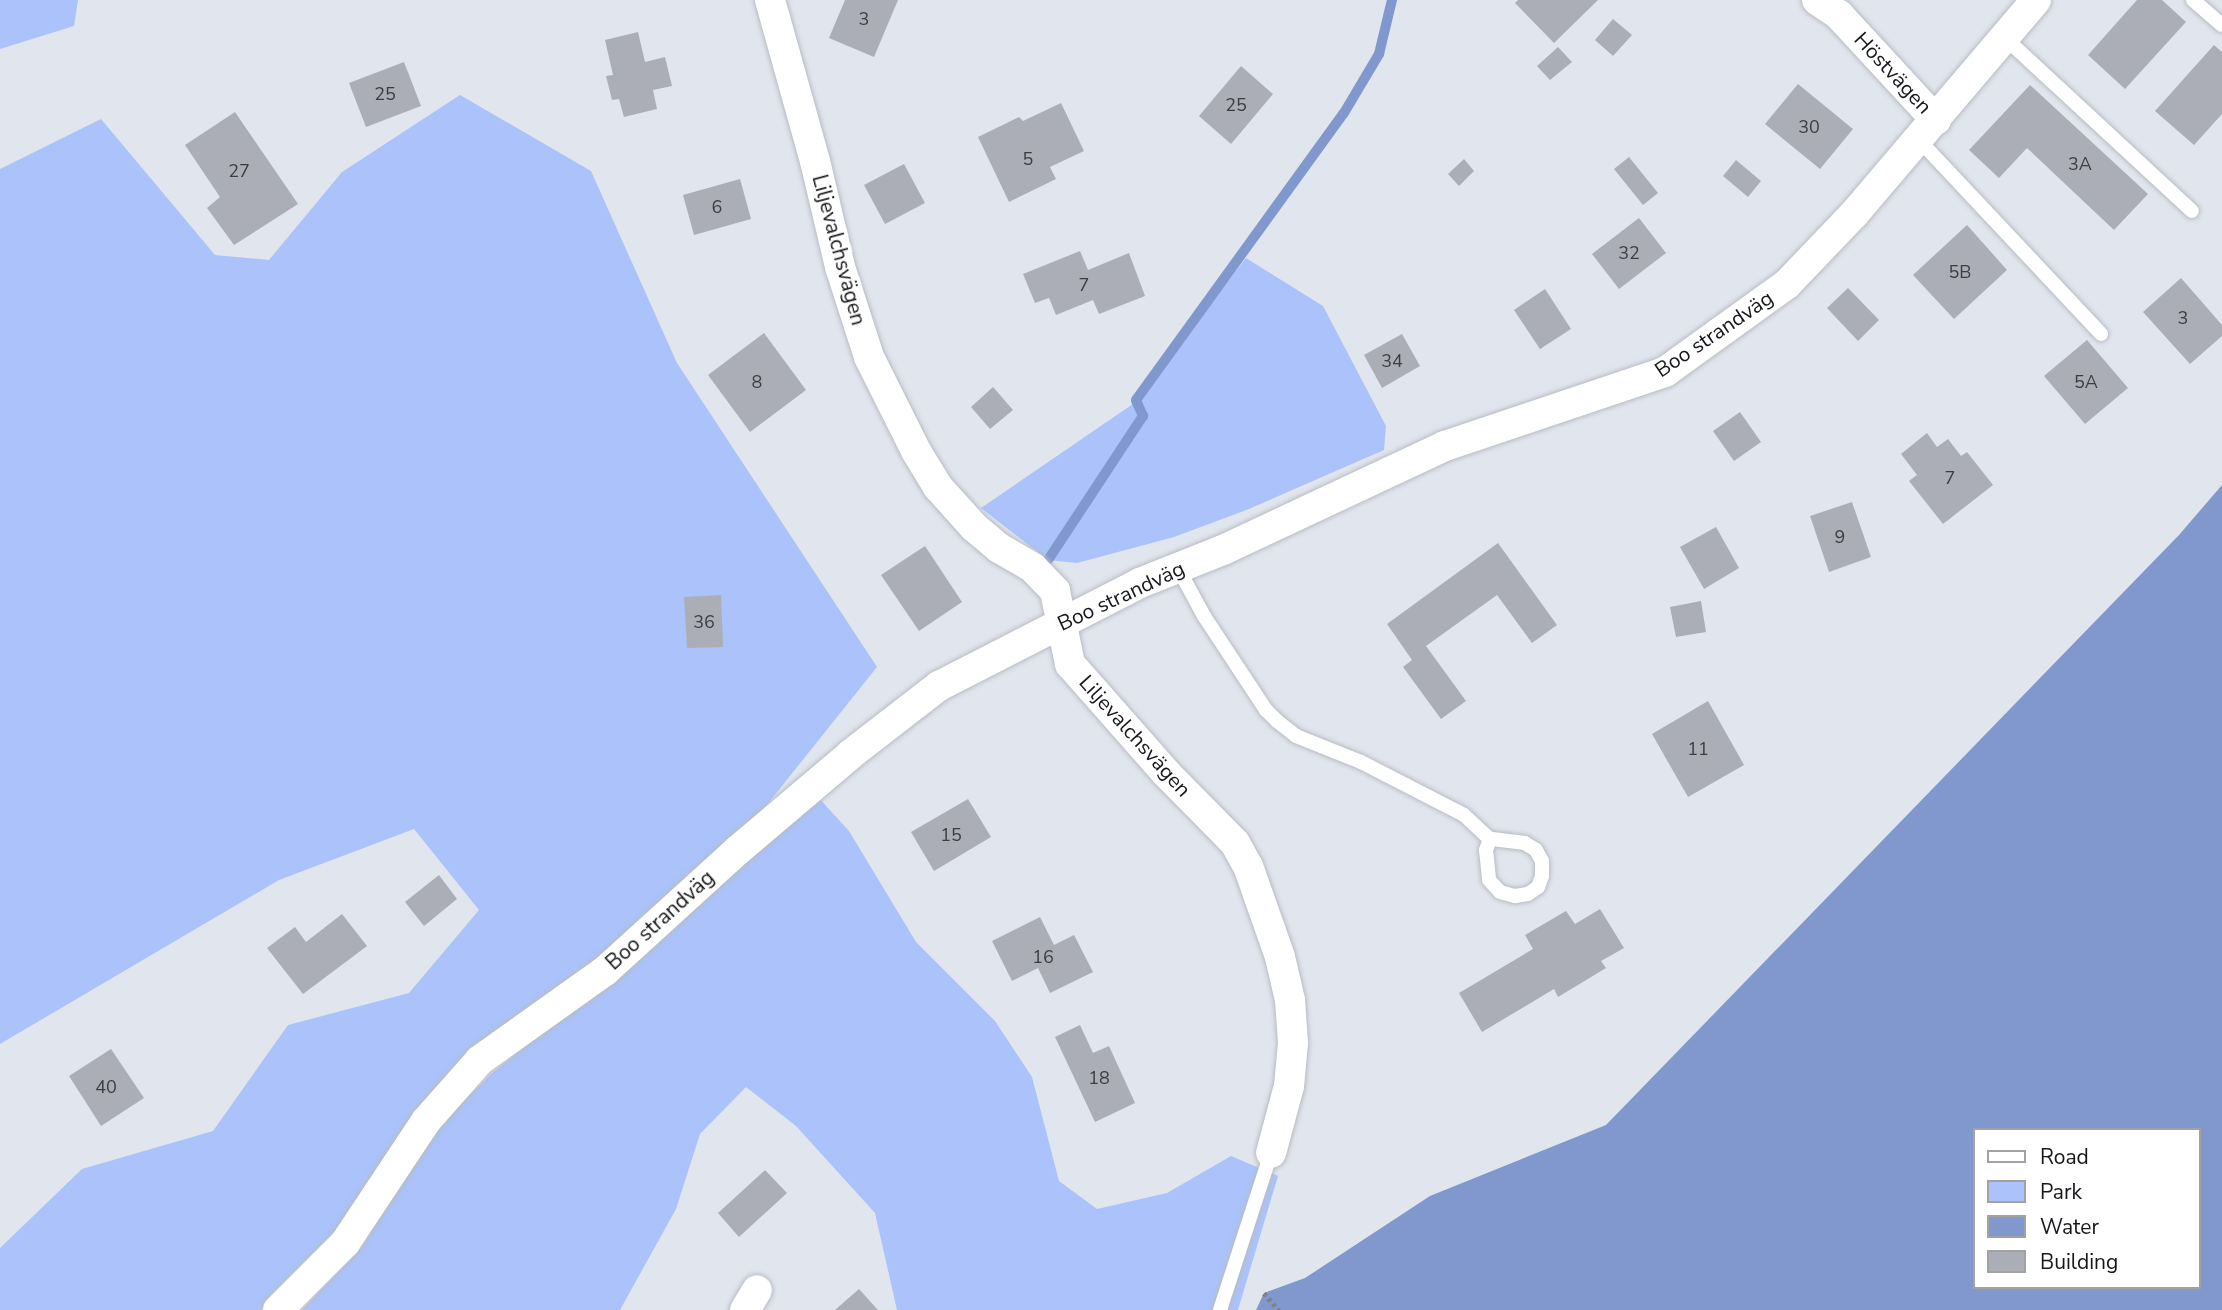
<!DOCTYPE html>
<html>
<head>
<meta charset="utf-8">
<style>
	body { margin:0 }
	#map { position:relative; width:2222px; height:1310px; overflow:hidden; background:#e1e5ed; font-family:"Nunito Sans",sans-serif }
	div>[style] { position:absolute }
	.green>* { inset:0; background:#abc3fa }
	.water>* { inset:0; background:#8198ce }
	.stream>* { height:10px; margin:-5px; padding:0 5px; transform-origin:5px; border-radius:5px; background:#8198ce }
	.building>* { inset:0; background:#abaeb6 }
	.path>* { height:4.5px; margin-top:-2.25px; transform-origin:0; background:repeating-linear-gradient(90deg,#7e8186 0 3.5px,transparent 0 7px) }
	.roads { filter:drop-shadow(0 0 2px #b8bcc4) drop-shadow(0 0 2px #b8bcc4) }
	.lane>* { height:14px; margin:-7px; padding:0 7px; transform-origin:7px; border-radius:7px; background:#fff }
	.street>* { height:30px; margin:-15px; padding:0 15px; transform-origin:15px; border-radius:15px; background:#fff }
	span { translate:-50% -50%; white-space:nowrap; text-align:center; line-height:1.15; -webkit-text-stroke:7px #fff; paint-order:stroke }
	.number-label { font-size:18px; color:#3b3d41 }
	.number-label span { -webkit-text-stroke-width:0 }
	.street-label { font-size:21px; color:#16171a }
	.legend { position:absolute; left:1973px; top:1128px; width:228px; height:161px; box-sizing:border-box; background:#fff; border:2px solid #a2a2a3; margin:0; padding:9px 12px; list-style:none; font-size:21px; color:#16171a }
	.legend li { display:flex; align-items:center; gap:14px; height:35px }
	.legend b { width:35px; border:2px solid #a2a2a3 }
</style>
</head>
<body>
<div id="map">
	<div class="green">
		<i style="clip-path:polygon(0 0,78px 0,74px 26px,0 49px)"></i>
		<i style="clip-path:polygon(460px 95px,591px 171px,677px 363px,877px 667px,762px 811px,601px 966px,472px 1053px,331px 1238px,261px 1310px,0 1310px,0 1248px,82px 1169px,213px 1131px,288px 1025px,409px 993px,479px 910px,414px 829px,279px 880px,0 1044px,0 169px,101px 119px,215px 255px,269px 260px,342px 172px)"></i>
		<i style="clip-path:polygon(1246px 258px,1323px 306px,1386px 426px,1384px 450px,1249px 509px,1174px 537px,1077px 563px,1048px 560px,981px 508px,1130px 406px)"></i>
		<i style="clip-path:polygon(817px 796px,849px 831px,916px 942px,995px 1021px,1032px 1077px,1059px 1181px,1097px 1209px,1167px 1193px,1231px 1156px,1278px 1176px,1238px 1310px,897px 1310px,875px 1213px,796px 1126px,746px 1087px,700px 1134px,676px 1209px,620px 1310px,302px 1310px,361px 1248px,432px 1133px,492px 1073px,612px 978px)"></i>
	</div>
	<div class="water">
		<i style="clip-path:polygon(evenodd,2222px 485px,2222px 1310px,1256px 1310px,1264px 1293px,1305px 1278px,1430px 1196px,1606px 1125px,2179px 535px,2222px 485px,1975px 1130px,2199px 1130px,2199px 1287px,1975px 1287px,1975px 1130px)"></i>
	</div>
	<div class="stream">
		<i style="left:1048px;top:560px;width:173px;rotate:-56.6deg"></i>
		<i style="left:1143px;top:416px;width:17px;rotate:-114deg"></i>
		<i style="left:1136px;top:400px;width:354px;rotate:-54.1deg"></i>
		<i style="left:1344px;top:113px;width:69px;rotate:-59.3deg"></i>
		<i style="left:1379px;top:54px;width:56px;rotate:-76.5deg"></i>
	</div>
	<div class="building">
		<i style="clip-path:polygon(845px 0,898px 0,874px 57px,829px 38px)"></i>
		<i style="clip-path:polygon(1518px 0,1598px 0,1554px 43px,1515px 3px)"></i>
		<i style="clip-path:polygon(2137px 0,2162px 0,2186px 22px,2125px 89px,2088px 55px)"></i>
		<i style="clip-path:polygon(1613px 19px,1632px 35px,1613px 56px,1595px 40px)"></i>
		<i style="clip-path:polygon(638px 32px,645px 62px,665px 57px,672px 86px,653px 90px,657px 109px,624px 117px,619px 99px,612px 100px,606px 76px,613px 75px,605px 40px)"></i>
		<i style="clip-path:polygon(2214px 45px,2222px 52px,2222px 114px,2194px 145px,2155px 111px)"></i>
		<i style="clip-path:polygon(1558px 47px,1572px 62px,1550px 80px,1537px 66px)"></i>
		<i style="clip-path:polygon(404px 62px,421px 106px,366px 127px,349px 83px)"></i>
		<i style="clip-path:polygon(1241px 66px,1273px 94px,1231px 144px,1199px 116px)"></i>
		<i style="clip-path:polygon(1798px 84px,1853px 129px,1820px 169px,1765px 124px)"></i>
		<i style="clip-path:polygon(2030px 85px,2148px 194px,2114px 230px,2027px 148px,1999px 178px,1969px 150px)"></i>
		<i style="clip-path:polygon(1061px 103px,1084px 151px,1050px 167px,1056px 179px,1009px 202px,978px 137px,1019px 117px,1023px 121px)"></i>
		<i style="clip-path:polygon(235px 112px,298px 204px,234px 245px,207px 208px,220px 197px,185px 145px)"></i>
		<i style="clip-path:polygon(1629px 157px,1658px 193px,1643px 205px,1614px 169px)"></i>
		<i style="clip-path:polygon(1464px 159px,1474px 171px,1459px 186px,1448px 174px)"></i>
		<i style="clip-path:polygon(1736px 160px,1761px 181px,1748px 197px,1723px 176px)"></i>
		<i style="clip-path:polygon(904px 164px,925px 203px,885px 224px,864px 185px)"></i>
		<i style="clip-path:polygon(740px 179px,751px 219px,694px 235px,683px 195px)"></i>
		<i style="clip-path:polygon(1639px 218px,1666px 253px,1619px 289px,1592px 254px)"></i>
		<i style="clip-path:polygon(1967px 225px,2007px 270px,1954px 319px,1913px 275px)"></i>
		<i style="clip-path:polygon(1080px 251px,1088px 270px,1129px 253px,1145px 296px,1099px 314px,1093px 300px,1056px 315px,1049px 298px,1035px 303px,1023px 274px)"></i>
		<i style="clip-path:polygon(2181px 278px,2222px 325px,2222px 336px,2190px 364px,2143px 312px)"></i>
		<i style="clip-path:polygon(1848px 288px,1879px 320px,1858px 341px,1827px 308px)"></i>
		<i style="clip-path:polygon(1545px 289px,1571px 329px,1540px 349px,1514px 310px)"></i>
		<i style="clip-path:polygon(764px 333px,806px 390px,750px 432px,708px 375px)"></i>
		<i style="clip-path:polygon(1402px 334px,1420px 366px,1382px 388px,1364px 355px)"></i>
		<i style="clip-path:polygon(2087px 340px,2128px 388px,2085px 424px,2044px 376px)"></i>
		<i style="clip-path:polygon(993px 387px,1013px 410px,990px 429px,971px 407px)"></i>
		<i style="clip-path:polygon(1740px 412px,1761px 442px,1734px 461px,1713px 431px)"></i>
		<i style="clip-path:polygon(1927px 433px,1937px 447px,1948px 439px,1961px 456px,1967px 452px,1993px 485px,1943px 524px,1909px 481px,1917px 475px,1901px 454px)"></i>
		<i style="clip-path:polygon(1852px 502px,1871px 557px,1829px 572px,1810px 516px)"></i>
		<i style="clip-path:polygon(1716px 527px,1739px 568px,1704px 589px,1680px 547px)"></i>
		<i style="clip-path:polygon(1498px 543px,1557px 625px,1532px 643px,1497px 595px,1426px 646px,1466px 701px,1441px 719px,1403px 667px,1412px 660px,1387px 624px)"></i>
		<i style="clip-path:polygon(925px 546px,962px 602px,919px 631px,881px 575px)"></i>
		<i style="clip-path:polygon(721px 595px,723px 647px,687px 648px,684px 597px)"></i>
		<i style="clip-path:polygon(1701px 601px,1706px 632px,1676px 637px,1670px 607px)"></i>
		<i style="clip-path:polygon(1708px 701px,1744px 765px,1688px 797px,1652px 734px)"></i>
		<i style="clip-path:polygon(968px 799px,991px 837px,934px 871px,911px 832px)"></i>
		<i style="clip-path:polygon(439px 875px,457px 899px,424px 926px,405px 902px)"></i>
		<i style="clip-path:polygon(1600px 909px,1624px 948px,1601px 961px,1606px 968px,1558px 997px,1554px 989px,1482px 1032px,1459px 993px,1533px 949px,1525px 935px,1566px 911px,1575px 924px)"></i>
		<i style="clip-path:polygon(342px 914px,367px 946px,303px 994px,267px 948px,295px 927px,306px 942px)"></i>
		<i style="clip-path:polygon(1040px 917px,1054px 945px,1074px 935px,1093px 972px,1050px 993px,1038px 968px,1012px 981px,992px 941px)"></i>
		<i style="clip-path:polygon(1080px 1025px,1093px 1053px,1109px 1046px,1135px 1103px,1095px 1122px,1055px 1037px)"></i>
		<i style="clip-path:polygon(111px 1049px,144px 1098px,101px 1126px,69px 1076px)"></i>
		<i style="clip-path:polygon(765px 1170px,787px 1193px,739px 1237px,718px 1213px)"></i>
		<i style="clip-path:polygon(859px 1289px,878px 1310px,835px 1310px)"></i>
	</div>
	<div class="path">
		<i style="left:1264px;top:1293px;width:23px;rotate:49deg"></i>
	</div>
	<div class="roads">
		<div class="lane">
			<i style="left:2193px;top:0;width:38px;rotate:41deg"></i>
			<i style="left:2004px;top:37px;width:256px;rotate:42.8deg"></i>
			<i style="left:1919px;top:140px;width:266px;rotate:46.8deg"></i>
			<i style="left:1178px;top:568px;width:55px;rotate:61.6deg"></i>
			<i style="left:1204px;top:616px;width:113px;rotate:56.6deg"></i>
			<i style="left:1266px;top:710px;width:16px;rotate:45deg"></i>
			<i style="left:1277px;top:721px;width:24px;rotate:38deg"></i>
			<i style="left:1296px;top:736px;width:70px;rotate:21.8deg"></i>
			<i style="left:1361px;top:762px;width:116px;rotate:27.2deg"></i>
			<i style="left:1464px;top:815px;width:35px;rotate:43deg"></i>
			<i style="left:1490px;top:839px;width:12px;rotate:110deg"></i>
			<i style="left:1486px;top:850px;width:30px;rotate:84deg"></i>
			<i style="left:1489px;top:880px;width:16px;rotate:47deg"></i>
			<i style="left:1500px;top:892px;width:16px;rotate:15deg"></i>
			<i style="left:1515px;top:896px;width:13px;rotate:-9deg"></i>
			<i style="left:1528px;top:894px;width:12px;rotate:-35deg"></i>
			<i style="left:1538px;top:887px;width:12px;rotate:-70deg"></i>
			<i style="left:1542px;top:876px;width:15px;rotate:-90deg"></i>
			<i style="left:1542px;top:861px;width:13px;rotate:-119deg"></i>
			<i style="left:1536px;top:850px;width:13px;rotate:-148deg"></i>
			<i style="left:1525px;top:843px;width:35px;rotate:-173deg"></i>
			<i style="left:1220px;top:1310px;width:165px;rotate:-72deg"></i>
		</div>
		<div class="street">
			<i style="left:770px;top:0;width:167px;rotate:74.4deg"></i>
			<i style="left:815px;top:161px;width:109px;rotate:76.7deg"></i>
			<i style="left:840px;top:267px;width:95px;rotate:72.1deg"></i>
			<i style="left:869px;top:357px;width:105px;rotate:63.4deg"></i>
			<i style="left:916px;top:451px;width:42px;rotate:58.6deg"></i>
			<i style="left:938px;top:487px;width:54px;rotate:48deg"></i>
			<i style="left:974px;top:527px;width:33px;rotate:40deg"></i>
			<i style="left:999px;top:548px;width:39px;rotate:30deg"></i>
			<i style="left:1033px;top:568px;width:32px;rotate:46deg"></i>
			<i style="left:1055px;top:591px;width:75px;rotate:78.4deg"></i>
			<i style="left:1070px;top:664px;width:145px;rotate:48.6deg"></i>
			<i style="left:1166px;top:773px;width:98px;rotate:45.4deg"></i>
			<i style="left:1235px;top:843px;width:26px;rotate:61deg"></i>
			<i style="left:1248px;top:866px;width:96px;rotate:70.6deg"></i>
			<i style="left:1280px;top:957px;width:44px;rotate:76.9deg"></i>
			<i style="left:1290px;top:1000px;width:43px;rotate:86deg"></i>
			<i style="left:1293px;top:1043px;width:43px;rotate:95.3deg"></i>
			<i style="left:1289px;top:1086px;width:69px;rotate:105deg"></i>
			<i style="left:1817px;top:0;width:27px;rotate:34deg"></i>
			<i style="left:1839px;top:15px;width:143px;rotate:47.3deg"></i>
			<i style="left:278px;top:1310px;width:95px;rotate:-45deg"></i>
			<i style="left:345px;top:1243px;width:146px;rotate:-56.4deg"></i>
			<i style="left:426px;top:1121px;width:81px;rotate:-48.5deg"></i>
			<i style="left:480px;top:1060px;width:153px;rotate:-35.5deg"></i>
			<i style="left:605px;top:971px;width:180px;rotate:-42.3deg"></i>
			<i style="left:738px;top:850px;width:148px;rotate:-40.3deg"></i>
			<i style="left:851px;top:754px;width:111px;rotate:-37.7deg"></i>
			<i style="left:939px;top:686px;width:226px;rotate:-27.1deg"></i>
			<i style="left:1140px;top:583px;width:89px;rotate:-21.7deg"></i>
			<i style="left:1223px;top:550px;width:245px;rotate:-25.1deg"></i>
			<i style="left:1445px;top:446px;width:232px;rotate:-18.6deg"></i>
			<i style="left:1665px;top:372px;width:150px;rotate:-35.8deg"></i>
			<i style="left:1787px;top:284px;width:97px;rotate:-46.3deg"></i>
			<i style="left:1854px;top:214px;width:281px;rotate:-49.6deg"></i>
			<i style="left:745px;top:1310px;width:23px;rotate:-59deg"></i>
		</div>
	</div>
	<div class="number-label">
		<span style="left:864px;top:19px">3</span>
		<span style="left:385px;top:94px">25</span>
		<span style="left:1236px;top:105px">25</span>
		<span style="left:1809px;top:127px">30</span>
		<span style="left:1028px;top:159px">5</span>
		<span style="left:2080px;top:164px">3A</span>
		<span style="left:239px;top:171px">27</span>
		<span style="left:717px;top:207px">6</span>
		<span style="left:1629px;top:253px">32</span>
		<span style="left:1960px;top:272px">5B</span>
		<span style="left:1084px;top:285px">7</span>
		<span style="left:2183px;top:318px">3</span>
		<span style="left:1392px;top:361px">34</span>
		<span style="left:757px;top:382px">8</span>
		<span style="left:2086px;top:382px">5A</span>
		<span style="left:1950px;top:478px">7</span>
		<span style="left:1840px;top:537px">9</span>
		<span style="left:704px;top:622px">36</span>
		<span style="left:1698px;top:749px">11</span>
		<span style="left:951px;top:835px">15</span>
		<span style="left:1043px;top:957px">16</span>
		<span style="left:1099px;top:1078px">18</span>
		<span style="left:106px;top:1087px">40</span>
	</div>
	<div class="street-label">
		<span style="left:1893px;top:73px;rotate:47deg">Höstvägen</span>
		<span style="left:839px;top:250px;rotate:75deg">Liljevalchsvägen</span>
		<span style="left:1714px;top:334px;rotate:-34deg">Boo strandväg</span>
		<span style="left:1121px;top:596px;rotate:-25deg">Boo strandväg</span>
		<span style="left:1135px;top:736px;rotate:48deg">Liljevalchsvägen</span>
		<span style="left:660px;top:920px;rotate:-42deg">Boo strandväg</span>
	</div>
	<ul class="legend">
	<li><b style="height:9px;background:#fff"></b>Road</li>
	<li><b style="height:19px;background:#abc3fa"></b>Park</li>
	<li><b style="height:19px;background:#8198ce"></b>Water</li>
	<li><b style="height:19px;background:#abaeb6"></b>Building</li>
	</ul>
</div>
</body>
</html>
